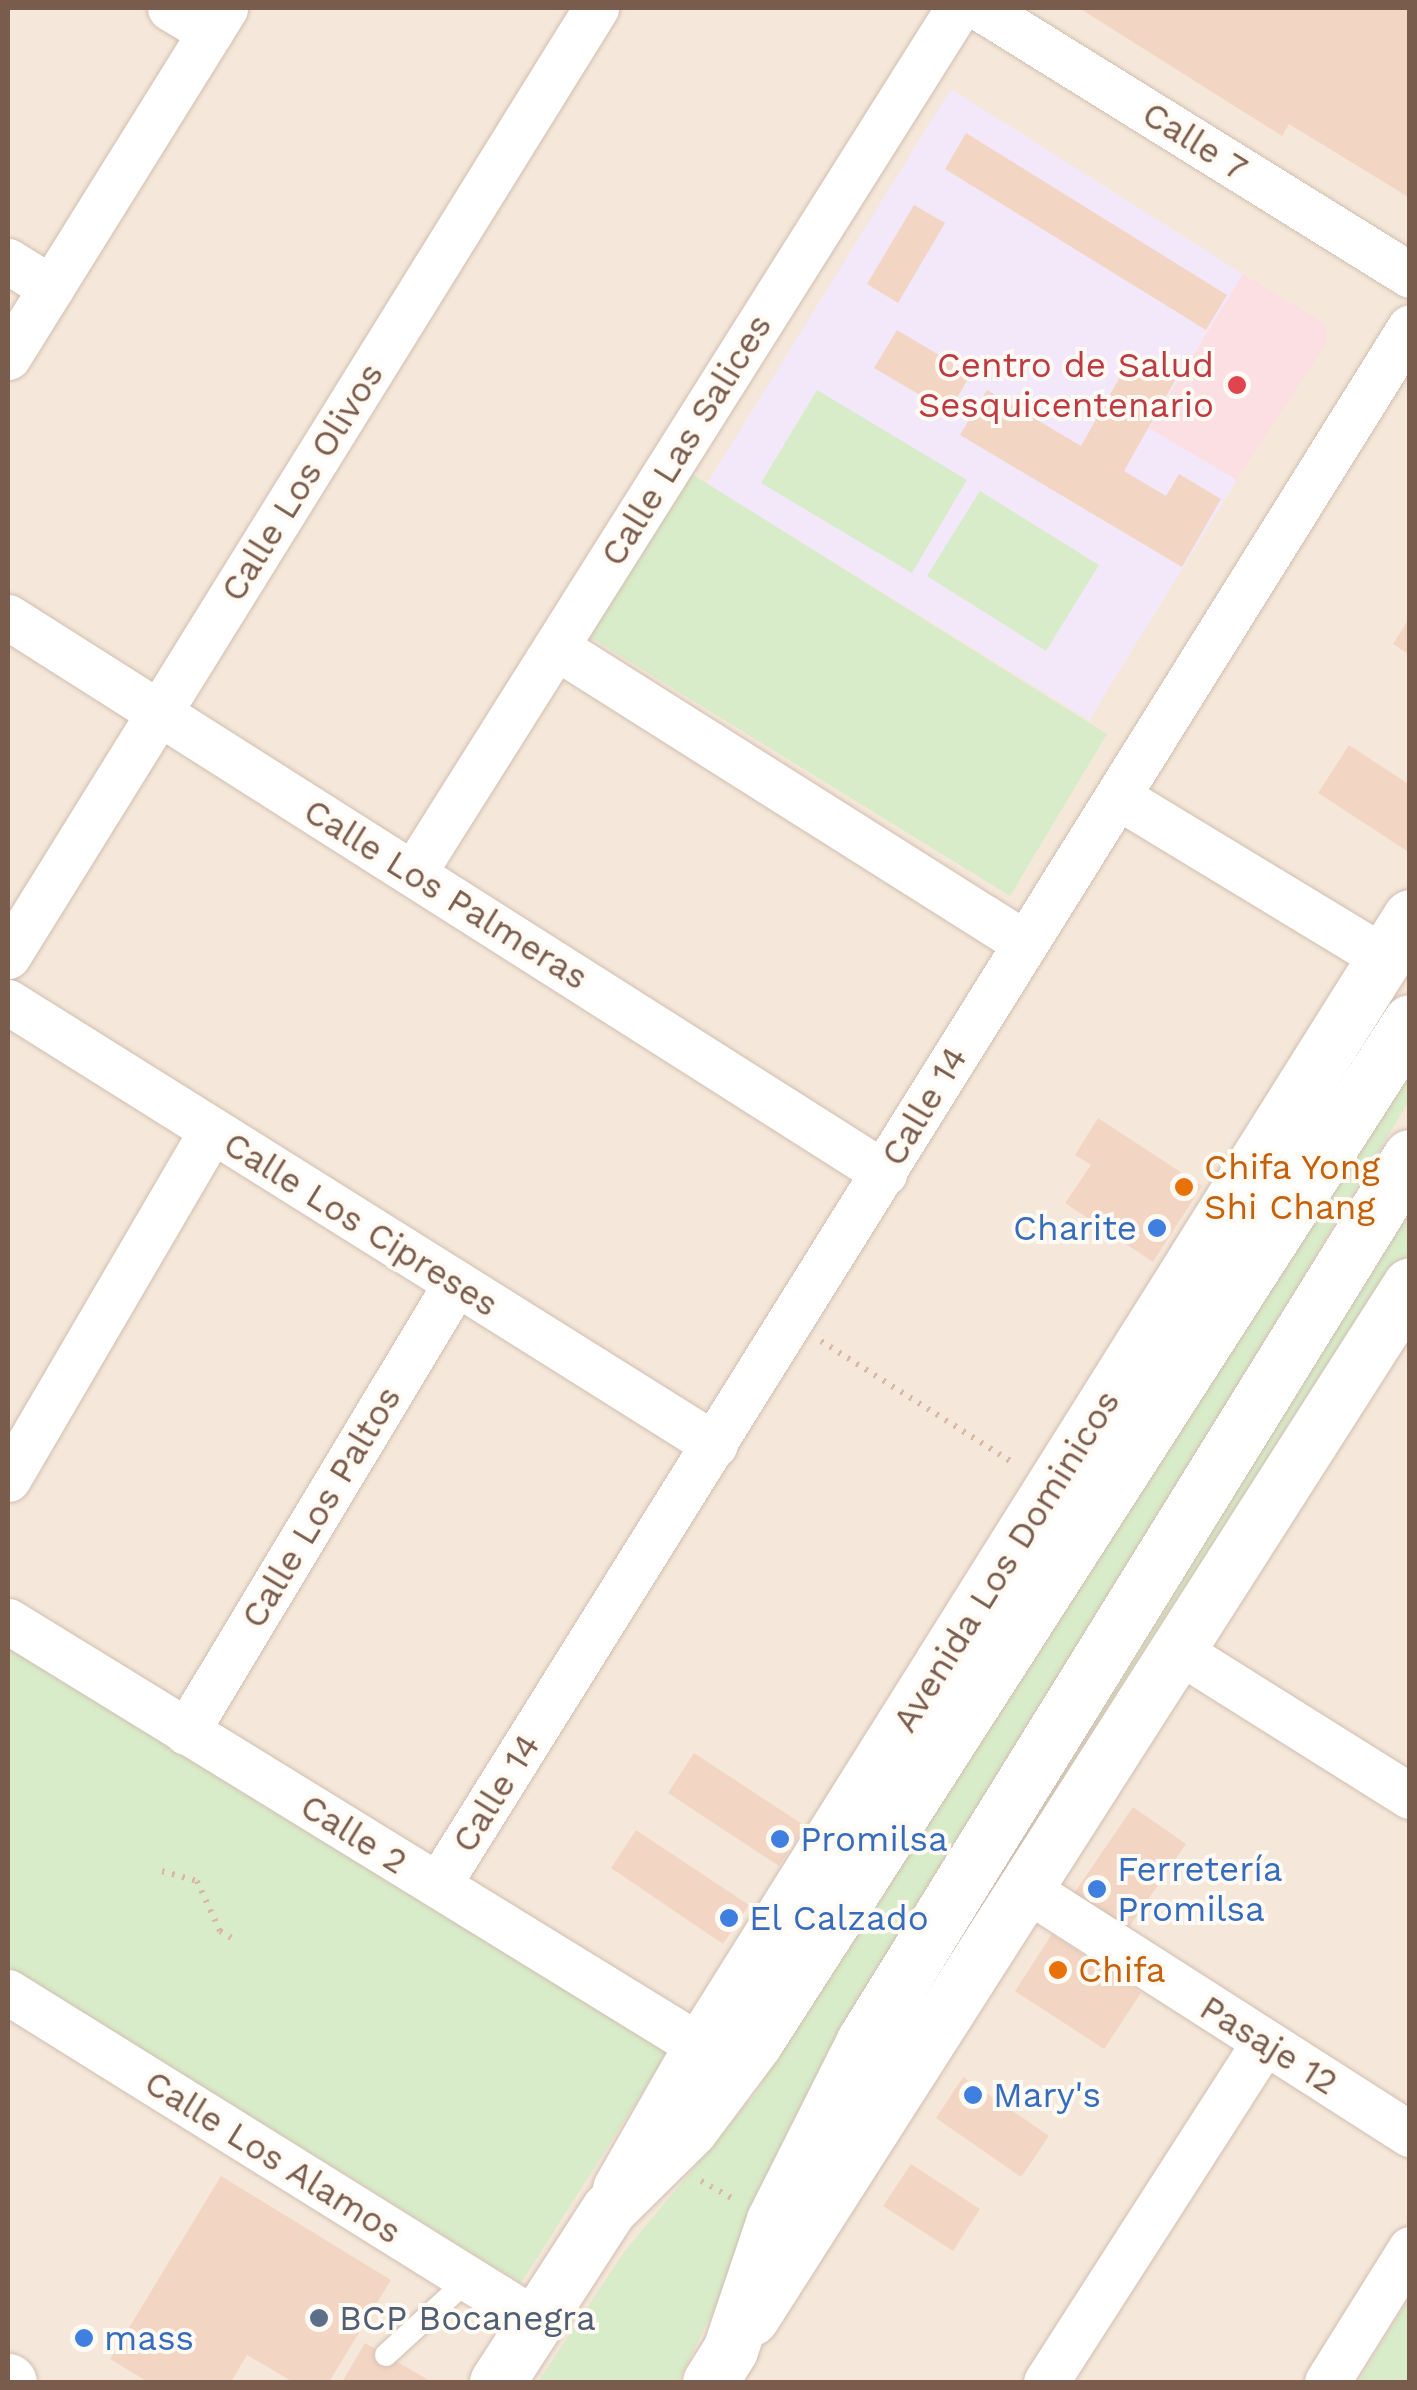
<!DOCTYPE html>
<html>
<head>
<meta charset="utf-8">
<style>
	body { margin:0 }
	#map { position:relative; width:1417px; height:2390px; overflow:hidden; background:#fdf6ec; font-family:"Work Sans",sans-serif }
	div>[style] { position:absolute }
	.residential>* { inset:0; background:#f5e8da }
	.education>* { inset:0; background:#f3e8fa }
	.medical>* { inset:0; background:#fbdfe3 }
	.green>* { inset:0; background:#d8ecc9 }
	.building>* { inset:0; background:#f3d5c3 }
	.path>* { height:6px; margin-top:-3px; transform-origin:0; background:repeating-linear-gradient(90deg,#d9b8a5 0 2.5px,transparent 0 10.5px) }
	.roads { filter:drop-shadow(0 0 2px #d1beb0) drop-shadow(0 0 2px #d1beb0) }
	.service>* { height:22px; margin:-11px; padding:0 11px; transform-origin:11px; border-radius:11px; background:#fff }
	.minor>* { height:45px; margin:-22.5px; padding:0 22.5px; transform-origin:22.5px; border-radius:22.5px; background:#fff }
	.tertiary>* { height:55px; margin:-27.5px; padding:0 27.5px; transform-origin:27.5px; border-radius:27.5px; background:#fff }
	.secondary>* { height:55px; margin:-27.5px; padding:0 27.5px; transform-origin:27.5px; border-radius:27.5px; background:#fff }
	.dots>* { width:28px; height:28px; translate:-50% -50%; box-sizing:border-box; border:5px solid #fffaf3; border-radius:50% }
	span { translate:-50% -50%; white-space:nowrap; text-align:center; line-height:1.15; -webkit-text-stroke:8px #fffaf3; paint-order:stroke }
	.street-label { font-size:35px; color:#7a5c4d }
	.health-label { font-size:35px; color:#be3a42 }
	.right { translate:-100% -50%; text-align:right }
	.food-label { font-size:35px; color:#c56008 }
	.left { translate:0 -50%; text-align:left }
	.shop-label { font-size:35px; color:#366cbe }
	.service-label { font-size:35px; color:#4e5e75 }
	.frame { position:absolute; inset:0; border:10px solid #7a5c4d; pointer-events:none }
</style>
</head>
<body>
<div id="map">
	<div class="residential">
		<i style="clip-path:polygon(8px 8px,1409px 8px,1409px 2382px,8px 2382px)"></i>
	</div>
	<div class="education">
		<i style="clip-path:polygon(951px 89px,1243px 274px,1149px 427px,1237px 480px,1089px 720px,707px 484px)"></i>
	</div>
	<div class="medical">
		<i style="clip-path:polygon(1243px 274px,1326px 324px,1327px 342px,1237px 480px,1149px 428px)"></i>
	</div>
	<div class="green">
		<i style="clip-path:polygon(817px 390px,967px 480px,912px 573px,761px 483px)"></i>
		<i style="clip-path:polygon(692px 474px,1107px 734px,1010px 896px,588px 636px)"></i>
		<i style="clip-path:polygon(980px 491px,1099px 565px,1046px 651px,927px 576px)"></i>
		<i style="clip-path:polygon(1409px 1037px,1409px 1101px,790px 2126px,732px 2274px,678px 2382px,538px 2382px,624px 2252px,756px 2093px)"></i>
		<i style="clip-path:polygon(1409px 1202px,1409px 1253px,830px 2166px,898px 2013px)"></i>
		<i style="clip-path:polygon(8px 1637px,668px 2052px,521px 2283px,8px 1966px)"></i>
		<i style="clip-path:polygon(1409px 2298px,1409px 2382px,1358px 2382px)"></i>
	</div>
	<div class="building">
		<i style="clip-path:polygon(1079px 8px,1410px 8px,1410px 198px,1289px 124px,1282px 136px)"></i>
		<i style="clip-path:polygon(966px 133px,1227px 295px,1206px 330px,945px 169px)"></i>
		<i style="clip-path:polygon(914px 205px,945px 223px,898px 303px,867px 284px)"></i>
		<i style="clip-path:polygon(897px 330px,971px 374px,949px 412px,874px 368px)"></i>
		<i style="clip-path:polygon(1134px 352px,1177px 377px,1124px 471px,1166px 496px,1179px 474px,1221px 499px,1182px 567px,960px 435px,987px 390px,1081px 446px)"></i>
		<i style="clip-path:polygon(1410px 617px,1410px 655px,1393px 644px)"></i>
		<i style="clip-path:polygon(1349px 745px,1410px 785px,1410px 853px,1318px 793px)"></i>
		<i style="clip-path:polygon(1098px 1118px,1202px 1186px,1153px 1262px,1065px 1203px,1091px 1165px,1075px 1155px)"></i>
		<i style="clip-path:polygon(694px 1753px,805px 1826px,779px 1866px,668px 1793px)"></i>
		<i style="clip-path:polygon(1133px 1807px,1186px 1844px,1123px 1936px,1070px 1899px)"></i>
		<i style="clip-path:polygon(636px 1830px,749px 1905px,723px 1944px,611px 1868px)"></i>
		<i style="clip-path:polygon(1052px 1934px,1141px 1993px,1104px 2049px,1015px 1991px)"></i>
		<i style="clip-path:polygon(963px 2077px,1049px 2136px,1021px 2177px,936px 2118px)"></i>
		<i style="clip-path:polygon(911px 2164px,980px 2209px,953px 2251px,883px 2206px)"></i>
		<i style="clip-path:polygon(221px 2176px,391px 2280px,329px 2382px,293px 2382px,247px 2355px,231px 2382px,148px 2382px,110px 2359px)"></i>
		<i style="clip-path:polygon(365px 2343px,432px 2382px,342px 2382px)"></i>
	</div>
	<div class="path">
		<i style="left:821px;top:1341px;width:227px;rotate:32.4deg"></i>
		<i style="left:162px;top:1871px;width:36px;rotate:16deg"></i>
		<i style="left:197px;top:1881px;width:55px;rotate:65.3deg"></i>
		<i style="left:220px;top:1931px;width:13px;rotate:32deg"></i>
		<i style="left:701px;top:2181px;width:38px;rotate:29deg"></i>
	</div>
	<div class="roads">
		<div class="service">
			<i style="left:386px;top:2355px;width:113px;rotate:-42.5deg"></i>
		</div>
		<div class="minor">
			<i style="left:170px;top:8px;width:47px;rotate:31deg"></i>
			<i style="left:980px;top:8px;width:506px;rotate:31.84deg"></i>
			<i style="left:8px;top:261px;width:51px;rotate:32.1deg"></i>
			<i style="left:8px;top:357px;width:411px;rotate:-58.1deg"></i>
			<i style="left:8px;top:617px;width:1038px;rotate:32.4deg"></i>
			<i style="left:556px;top:647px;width:552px;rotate:32.28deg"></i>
			<i style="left:1120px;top:798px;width:309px;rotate:31.2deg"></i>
			<i style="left:414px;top:872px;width:1021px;rotate:-57.8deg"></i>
			<i style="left:8px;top:956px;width:1116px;rotate:-58.19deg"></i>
			<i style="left:8px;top:1002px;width:834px;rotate:32.07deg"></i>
			<i style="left:8px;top:1479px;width:404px;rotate:-59.7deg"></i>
			<i style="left:8px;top:1621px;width:813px;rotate:31.58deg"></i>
			<i style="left:1177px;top:1650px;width:275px;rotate:32.1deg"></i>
			<i style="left:186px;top:1732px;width:524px;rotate:-58.98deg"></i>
			<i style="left:438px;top:1885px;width:1836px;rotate:-58.04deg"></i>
			<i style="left:1028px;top:1890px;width:453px;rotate:32.6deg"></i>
			<i style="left:8px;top:1992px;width:624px;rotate:31.91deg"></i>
			<i style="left:1046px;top:2382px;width:403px;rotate:-57.3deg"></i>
			<i style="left:1327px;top:2382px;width:157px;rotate:-58deg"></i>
		</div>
		<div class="tertiary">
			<i style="left:620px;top:2189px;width:163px;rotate:-60.3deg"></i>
			<i style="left:701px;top:2047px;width:1334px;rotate:-57.89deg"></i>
			<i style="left:751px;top:2318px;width:1225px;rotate:-57.46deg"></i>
		</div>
		<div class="secondary">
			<i style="left:8px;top:2381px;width:1px;rotate:45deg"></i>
			<i style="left:497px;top:2382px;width:206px;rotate:-57.1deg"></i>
			<i style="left:609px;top:2209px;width:114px;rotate:-44.6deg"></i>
			<i style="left:690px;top:2129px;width:109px;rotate:-53.2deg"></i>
			<i style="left:755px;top:2042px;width:1212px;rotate:-57.29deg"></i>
			<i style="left:710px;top:2382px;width:38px;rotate:-58deg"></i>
			<i style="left:730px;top:2350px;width:137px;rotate:-71.3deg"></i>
			<i style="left:774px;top:2220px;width:200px;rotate:-63.3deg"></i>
			<i style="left:864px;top:2041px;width:1039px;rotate:-58.3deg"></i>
		</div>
	</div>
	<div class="dots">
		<i style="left:1237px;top:385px;background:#e0444e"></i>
		<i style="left:1184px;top:1187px;background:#e8710a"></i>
		<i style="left:1157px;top:1228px;background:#3f7fe0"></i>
		<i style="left:780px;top:1839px;background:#3f7fe0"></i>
		<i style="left:1097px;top:1889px;background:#3f7fe0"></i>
		<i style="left:729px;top:1918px;background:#3f7fe0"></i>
		<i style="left:1058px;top:1970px;background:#e8710a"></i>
		<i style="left:973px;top:2095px;background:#3f7fe0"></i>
		<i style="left:319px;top:2318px;background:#5c6f8a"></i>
		<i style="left:84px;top:2338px;background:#3f7fe0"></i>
	</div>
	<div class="street-label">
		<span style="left:1195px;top:141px;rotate:32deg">Calle 7</span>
		<span style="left:686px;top:440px;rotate:-58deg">Calle Las Salices</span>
		<span style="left:302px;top:482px;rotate:-58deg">Calle Los Olivos</span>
		<span style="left:446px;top:894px;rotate:32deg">Calle Los Palmeras</span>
		<span style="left:924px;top:1106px;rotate:-59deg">Calle 14</span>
		<span style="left:361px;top:1224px;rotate:32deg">Calle Los Cipreses</span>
		<span style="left:321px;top:1507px;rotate:-59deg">Calle Los Paltos</span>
		<span style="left:1006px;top:1561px;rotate:-58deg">Avenida Los Dominicos</span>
		<span style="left:496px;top:1793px;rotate:-58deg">Calle 14</span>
		<span style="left:354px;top:1834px;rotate:32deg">Calle 2</span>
		<span style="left:1269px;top:2045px;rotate:32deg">Pasaje 12</span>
		<span style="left:273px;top:2157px;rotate:32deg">Calle Los Alamos</span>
	</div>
	<div class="health-label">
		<span class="right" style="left:1214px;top:385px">Centro de Salud<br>Sesquicentenario</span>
	</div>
	<div class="food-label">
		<span class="left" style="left:1204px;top:1187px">Chifa Yong<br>Shi Chang</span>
		<span class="left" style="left:1078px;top:1970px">Chifa</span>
	</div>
	<div class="shop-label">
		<span class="right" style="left:1137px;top:1228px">Charite</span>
		<span class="left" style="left:800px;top:1839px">Promilsa</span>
		<span class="left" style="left:1117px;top:1889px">Ferretería<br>Promilsa</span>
		<span class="left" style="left:749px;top:1918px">El Calzado</span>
		<span class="left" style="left:993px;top:2095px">Mary's</span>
		<span class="left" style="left:104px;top:2338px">mass</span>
	</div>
	<div class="service-label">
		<span class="left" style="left:339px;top:2318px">BCP Bocanegra</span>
	</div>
	<div class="frame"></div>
</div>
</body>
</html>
